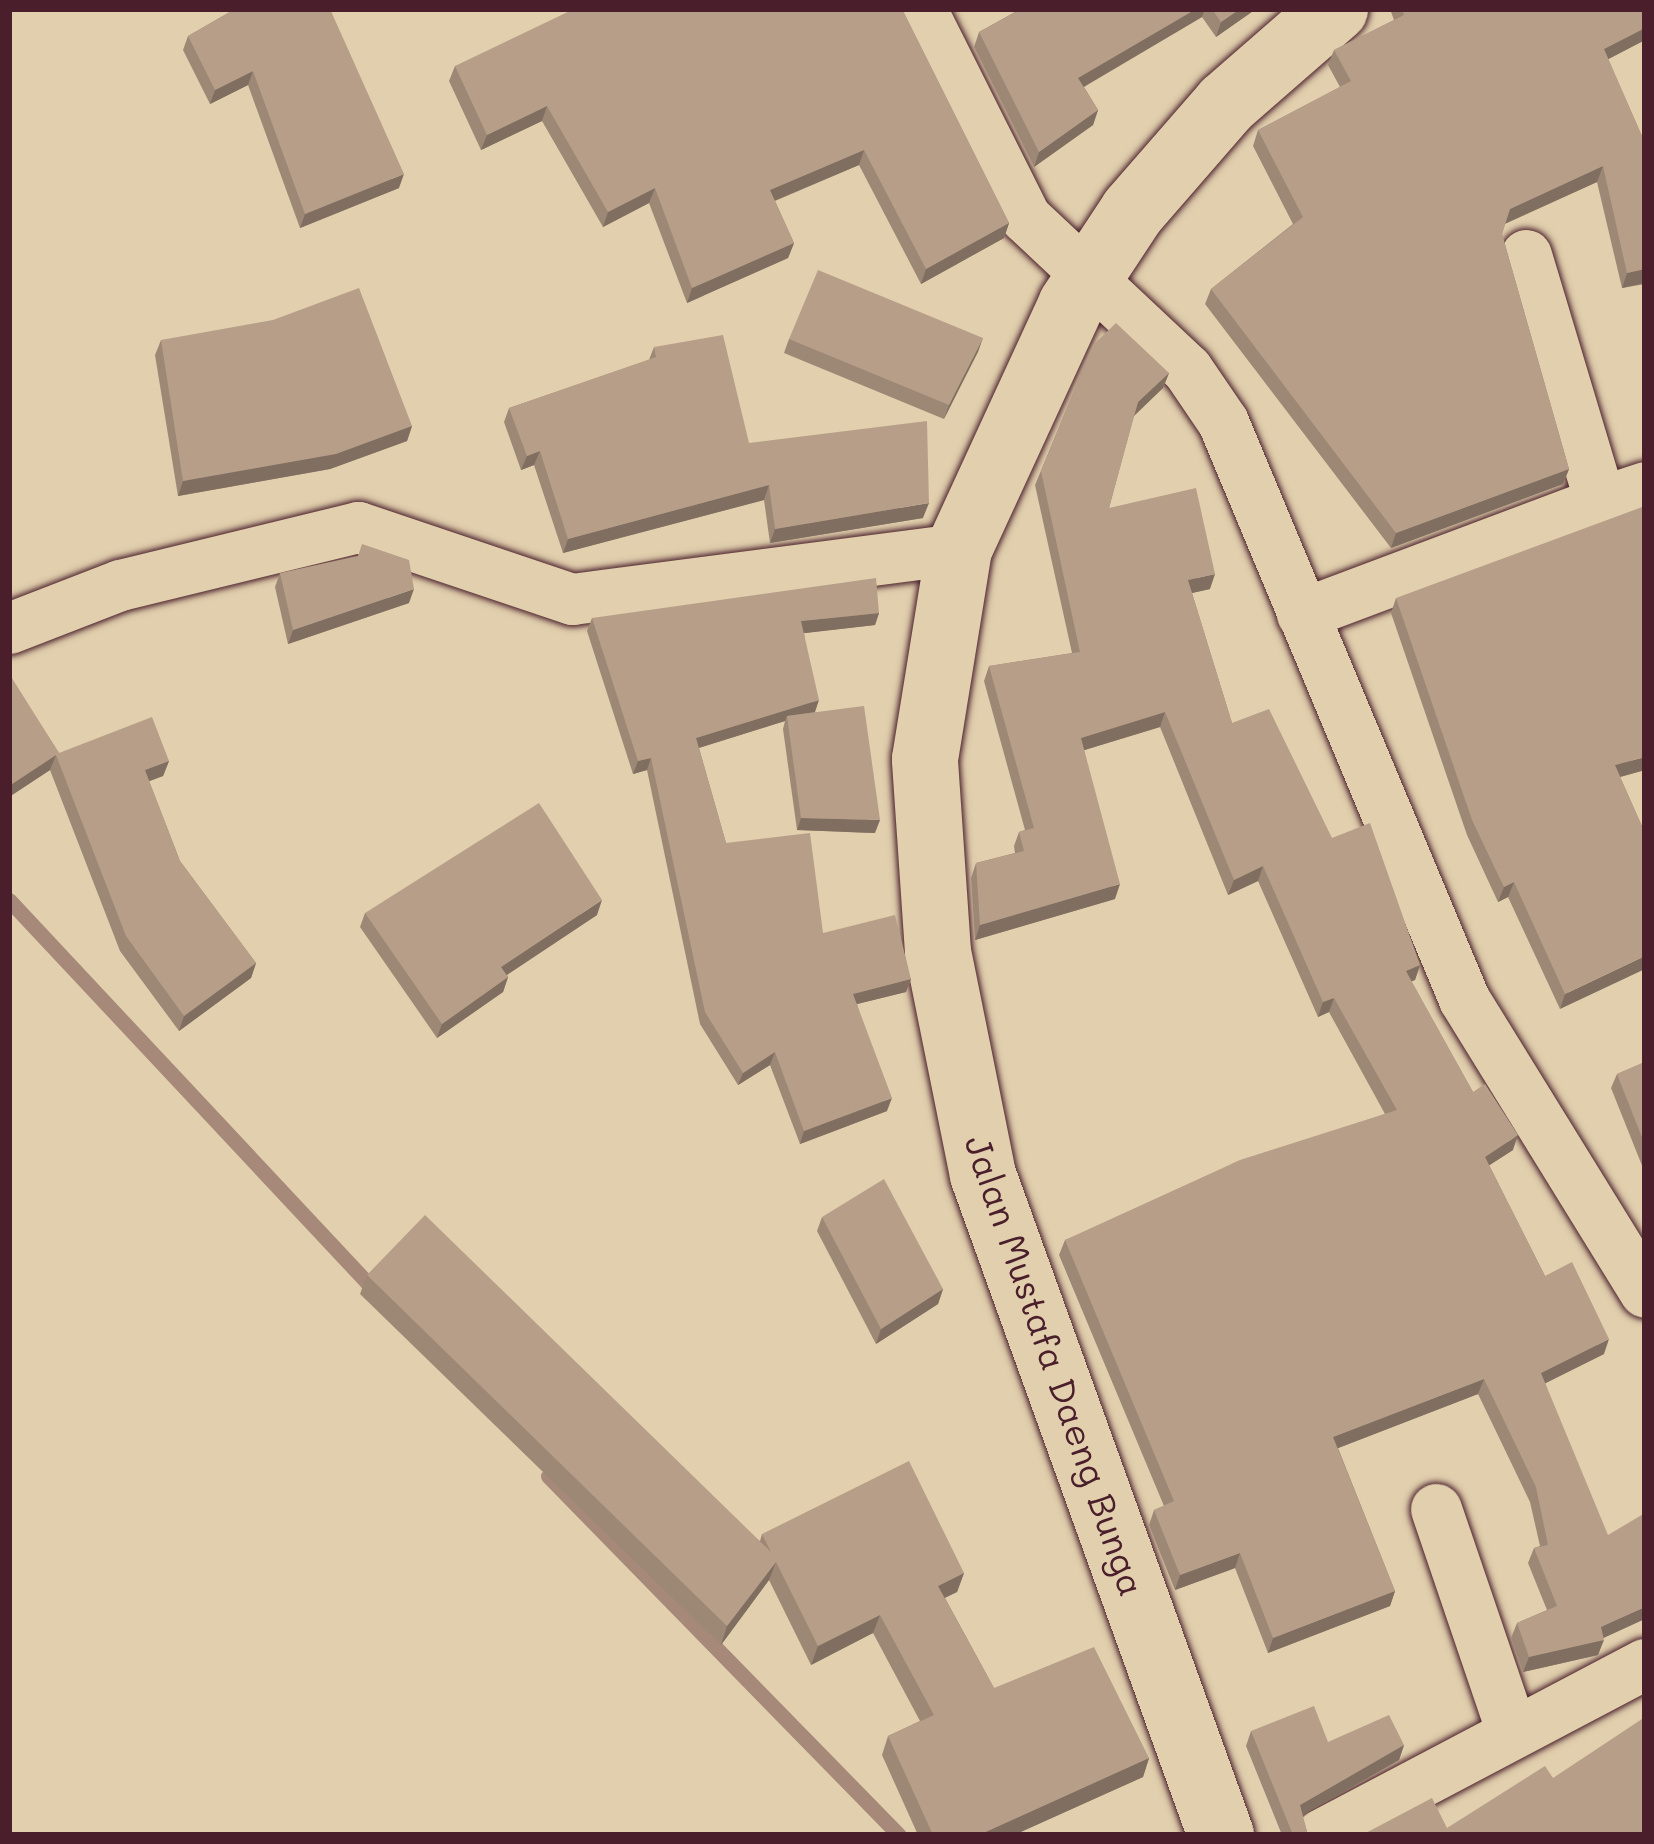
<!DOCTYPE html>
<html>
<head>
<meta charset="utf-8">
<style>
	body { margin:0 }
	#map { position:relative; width:1654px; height:1844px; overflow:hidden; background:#e1cfad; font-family:Mali,sans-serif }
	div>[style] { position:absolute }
	.stream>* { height:15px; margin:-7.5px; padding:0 7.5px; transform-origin:7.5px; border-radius:7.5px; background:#a68979 }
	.roads { filter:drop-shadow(0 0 3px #4a1f2b) drop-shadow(0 0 3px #4a1f2b) }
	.street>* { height:51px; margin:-25.5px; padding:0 25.5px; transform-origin:25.5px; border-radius:25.5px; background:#e1cfad }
	.primary>* { height:66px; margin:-33px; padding:0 33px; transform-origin:33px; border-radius:33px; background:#e1cfad }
	.wall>* { inset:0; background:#9d8876 }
	.shaded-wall>* { inset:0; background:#806f60 }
	.building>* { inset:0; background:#b79e89 }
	span { translate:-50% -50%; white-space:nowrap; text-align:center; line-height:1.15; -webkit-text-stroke:9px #e1cfad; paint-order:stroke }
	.street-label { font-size:36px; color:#4a1f2b }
	.frame { position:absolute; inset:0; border:12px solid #4a1f2b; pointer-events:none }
</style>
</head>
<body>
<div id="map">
	<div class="stream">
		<i style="left:9px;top:900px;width:537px;rotate:46.89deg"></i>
		<i style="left:548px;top:1476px;width:502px;rotate:45.65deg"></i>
	</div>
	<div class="roads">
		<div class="street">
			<i style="left:921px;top:9px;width:233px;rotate:63.4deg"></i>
			<i style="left:1025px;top:217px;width:222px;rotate:43.2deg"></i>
			<i style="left:1187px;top:369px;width:64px;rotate:55.8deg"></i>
			<i style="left:1223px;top:422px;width:625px;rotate:67.33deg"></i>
			<i style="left:1464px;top:999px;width:344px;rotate:58.3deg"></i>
			<i style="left:1526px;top:255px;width:258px;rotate:73.3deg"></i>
			<i style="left:1600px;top:502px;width:47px;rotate:-18.4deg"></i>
			<i style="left:1302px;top:614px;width:318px;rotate:-20.6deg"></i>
			<i style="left:9px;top:628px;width:119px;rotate:-21.2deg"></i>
			<i style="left:120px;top:585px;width:245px;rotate:-13.7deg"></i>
			<i style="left:358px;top:527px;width:226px;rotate:18.6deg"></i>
			<i style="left:572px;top:599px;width:390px;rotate:-7.4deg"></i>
			<i style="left:1436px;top:1509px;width:236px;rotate:71.2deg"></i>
			<i style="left:1320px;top:1835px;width:367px;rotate:-27.8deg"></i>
		</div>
		<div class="primary">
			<i style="left:1221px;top:1835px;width:702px;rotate:-109.83deg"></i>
			<i style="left:983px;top:1175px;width:227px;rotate:-101.4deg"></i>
			<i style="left:938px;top:952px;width:193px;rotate:-93.9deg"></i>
			<i style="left:925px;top:759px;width:213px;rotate:-80.8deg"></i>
			<i style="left:959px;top:549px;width:268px;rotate:-65.3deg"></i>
			<i style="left:1071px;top:305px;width:113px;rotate:-56.6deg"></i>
			<i style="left:1133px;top:211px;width:142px;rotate:-49deg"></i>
			<i style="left:1226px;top:104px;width:145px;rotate:-41.1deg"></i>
		</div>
	</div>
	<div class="wall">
		<i style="clip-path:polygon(235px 9px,399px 188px,300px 228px,248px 85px,210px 104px,183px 50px,188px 36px)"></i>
		<i style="clip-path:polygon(902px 9px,1009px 223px,1004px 238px,921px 284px,859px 165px,775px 201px,794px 243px,788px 258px,687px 303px,649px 203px,603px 227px,542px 121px,481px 150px,449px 81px,455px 66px)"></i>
		<i style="clip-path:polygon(1013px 9px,1256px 9px,1216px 37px,1202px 17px,1084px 87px,1098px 110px,1093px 125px,1034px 167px,974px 47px,979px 32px,1015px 12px)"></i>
		<i style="clip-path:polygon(1390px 9px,1645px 9px,1645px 40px,1608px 59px,1645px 143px,1645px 284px,1622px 288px,1597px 182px,1505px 224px,1502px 234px,1569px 469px,1563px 484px,1391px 548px,1205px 304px,1211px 289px,1293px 224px,1253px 146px,1258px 130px,1340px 87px,1328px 65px,1334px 50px,1394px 20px)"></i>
		<i style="clip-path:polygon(983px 338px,944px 419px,784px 353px,789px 339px)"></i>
		<i style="clip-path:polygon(161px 340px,412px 426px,407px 441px,330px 469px,178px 496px,155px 355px)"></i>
		<i style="clip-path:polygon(1093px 345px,1169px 373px,1163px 388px,1134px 415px,1109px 508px,1210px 589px,1192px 593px,1232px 723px,1332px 838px,1420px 965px,1415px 980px,1411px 981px,1473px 1092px,1513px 1150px,1489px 1165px,1545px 1276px,1604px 1354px,1545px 1383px,1603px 1638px,1598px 1655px,1523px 1672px,1511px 1638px,1517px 1623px,1547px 1610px,1528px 1563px,1534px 1548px,1540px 1546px,1530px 1502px,1478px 1394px,1338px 1448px,1395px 1591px,1390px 1606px,1268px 1653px,1235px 1568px,1175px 1590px,1149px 1525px,1154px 1510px,1164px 1506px,1059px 1255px,1065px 1240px,1385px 1114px,1329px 1012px,1318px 1017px,1258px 881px,1228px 895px,1160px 727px,1084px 750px,1115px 899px,975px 940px,971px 878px,976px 863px,1015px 853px,1014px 846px,1019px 832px,1025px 830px,984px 681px,989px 666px,1072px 653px,1035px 485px)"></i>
		<i style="clip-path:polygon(654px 347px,749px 443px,923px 518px,770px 543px,764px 500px,563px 553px,534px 465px,521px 470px,504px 422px,509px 408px,649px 360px)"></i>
		<i style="clip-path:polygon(280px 573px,409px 603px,288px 644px,275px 587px)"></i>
		<i style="clip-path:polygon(1396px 598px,1645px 770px,1620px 777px,1645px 833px,1560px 1009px,1508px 897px,1498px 902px,1467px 835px,1391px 613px)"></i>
		<i style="clip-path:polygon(879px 613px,875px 625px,804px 633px,815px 712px,875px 833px,797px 830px,783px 729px,785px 721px,699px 748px,726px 843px,823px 933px,911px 979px,906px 992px,857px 1004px,887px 1111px,800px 1144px,770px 1065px,738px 1085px,700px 1024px,647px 770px,633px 774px,587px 631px,592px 618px)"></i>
		<i style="clip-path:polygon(9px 676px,59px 753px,169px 761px,163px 776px,149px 781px,180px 861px,256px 963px,251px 978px,179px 1031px,120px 951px,50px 770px,9px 797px)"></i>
		<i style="clip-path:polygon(365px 913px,597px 915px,507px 975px,508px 977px,503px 992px,437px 1038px,360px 927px)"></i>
		<i style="clip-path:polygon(1645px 1062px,1645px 1173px,1611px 1088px,1617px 1074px)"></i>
		<i style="clip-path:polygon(822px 1217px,943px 1289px,938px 1304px,876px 1344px,817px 1231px)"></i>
		<i style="clip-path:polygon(367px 1275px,760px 1541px,762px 1534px,964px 1573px,957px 1592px,945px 1598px,994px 1688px,1149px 1758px,1143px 1777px,1014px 1835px,918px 1835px,882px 1755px,888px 1736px,920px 1721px,873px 1633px,811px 1665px,769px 1580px,721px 1645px,360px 1294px)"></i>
		<i style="clip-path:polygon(1251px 1731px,1328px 1742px,1404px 1745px,1399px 1760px,1302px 1815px,1308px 1835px,1282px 1835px,1246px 1746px)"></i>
	</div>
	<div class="shaded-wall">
		<i style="clip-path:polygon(1196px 9px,1205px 9px,1202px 17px,1073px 93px,1078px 78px)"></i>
		<i style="clip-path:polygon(1240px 9px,1256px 9px,1216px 37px,1221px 22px)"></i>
		<i style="clip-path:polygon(1645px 28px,1645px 40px,1599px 64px,1604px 49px)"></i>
		<i style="clip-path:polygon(253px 71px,248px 85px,210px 104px,215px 90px)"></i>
		<i style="clip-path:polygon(547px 106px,542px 121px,481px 150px,487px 135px)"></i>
		<i style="clip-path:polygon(1098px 110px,1093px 125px,1034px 167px,1039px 152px)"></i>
		<i style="clip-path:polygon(864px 150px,859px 165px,764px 205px,770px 190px)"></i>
		<i style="clip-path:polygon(1603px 166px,1597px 182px,1504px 224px,1510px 209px)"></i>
		<i style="clip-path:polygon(404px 174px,399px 188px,300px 228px,305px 214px)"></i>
		<i style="clip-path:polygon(655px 188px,649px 203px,603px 227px,608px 212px)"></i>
		<i style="clip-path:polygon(1009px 223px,1004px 238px,921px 284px,926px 269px)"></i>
		<i style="clip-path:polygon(794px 243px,788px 258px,687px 303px,692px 288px)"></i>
		<i style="clip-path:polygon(1645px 269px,1645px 283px,1622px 288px,1627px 273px)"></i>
		<i style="clip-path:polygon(983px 338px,978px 352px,944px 419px,949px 405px)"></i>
		<i style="clip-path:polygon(1169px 373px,1163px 388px,1133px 417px,1138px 402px)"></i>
		<i style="clip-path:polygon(412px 426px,407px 441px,330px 469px,178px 496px,183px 481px)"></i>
		<i style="clip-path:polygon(540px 451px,534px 465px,521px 470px,527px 456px)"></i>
		<i style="clip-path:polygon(1569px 469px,1563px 484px,1391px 548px,1396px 533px)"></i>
		<i style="clip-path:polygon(769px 485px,764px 500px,563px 553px,568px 539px)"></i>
		<i style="clip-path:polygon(929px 503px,923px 518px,770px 543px,775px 529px)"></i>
		<i style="clip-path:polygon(1215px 574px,1210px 589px,1183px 595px,1188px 580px)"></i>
		<i style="clip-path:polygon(414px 589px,409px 603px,288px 644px,293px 630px)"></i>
		<i style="clip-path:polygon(879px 613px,875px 625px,797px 634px,801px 621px)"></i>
		<i style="clip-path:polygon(819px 700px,815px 712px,787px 716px,785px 721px,692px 750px,696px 738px)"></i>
		<i style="clip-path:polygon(1165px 712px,1160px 727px,1075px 753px,1081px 738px)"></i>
		<i style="clip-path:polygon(56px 755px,50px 770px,9px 797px,9px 786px)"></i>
		<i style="clip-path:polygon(1645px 757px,1645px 770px,1609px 780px,1615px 765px)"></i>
		<i style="clip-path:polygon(651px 758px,647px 770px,633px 774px,638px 761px)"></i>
		<i style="clip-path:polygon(169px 761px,163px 776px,139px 785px,145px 770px)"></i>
		<i style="clip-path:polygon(801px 818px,880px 820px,875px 833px,797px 830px)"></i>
		<i style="clip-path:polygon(1263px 866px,1258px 881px,1228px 895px,1234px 880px)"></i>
		<i style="clip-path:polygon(1514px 882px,1508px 897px,1498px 902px,1504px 887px)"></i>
		<i style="clip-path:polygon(1120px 884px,1115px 899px,975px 940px,980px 925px)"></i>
		<i style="clip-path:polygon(602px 900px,597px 915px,496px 982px,501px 967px)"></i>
		<i style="clip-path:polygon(1645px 956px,1645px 969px,1560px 1009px,1565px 994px)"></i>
		<i style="clip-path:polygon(256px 963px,251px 978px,179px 1031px,184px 1016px)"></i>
		<i style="clip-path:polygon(1420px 965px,1415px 980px,1400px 986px,1406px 971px)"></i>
		<i style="clip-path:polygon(508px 977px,503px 992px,437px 1038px,442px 1024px)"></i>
		<i style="clip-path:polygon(911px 979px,906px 992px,849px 1006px,853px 994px)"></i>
		<i style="clip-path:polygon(1334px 998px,1329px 1012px,1318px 1017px,1323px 1002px)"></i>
		<i style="clip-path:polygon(775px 1052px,770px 1065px,738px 1085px,743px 1073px)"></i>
		<i style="clip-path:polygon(892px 1098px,887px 1111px,800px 1144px,804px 1131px)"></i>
		<i style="clip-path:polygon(1518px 1135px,1513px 1150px,1479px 1172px,1485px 1157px)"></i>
		<i style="clip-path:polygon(943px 1289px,938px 1304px,876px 1344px,881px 1329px)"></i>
		<i style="clip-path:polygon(1609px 1339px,1604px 1354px,1536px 1388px,1541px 1373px)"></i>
		<i style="clip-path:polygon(1484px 1379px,1478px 1394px,1328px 1452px,1333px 1437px)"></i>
		<i style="clip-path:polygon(1240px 1553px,1235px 1568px,1175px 1590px,1180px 1575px)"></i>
		<i style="clip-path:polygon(776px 1562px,769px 1580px,721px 1645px,727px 1626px)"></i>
		<i style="clip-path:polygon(964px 1573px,957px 1592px,931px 1604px,938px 1586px)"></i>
		<i style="clip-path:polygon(1395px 1591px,1390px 1606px,1268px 1653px,1273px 1638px)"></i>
		<i style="clip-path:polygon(1645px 1607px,1645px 1619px,1597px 1641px,1604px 1640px,1598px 1655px,1523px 1672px,1529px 1657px)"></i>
		<i style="clip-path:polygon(880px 1615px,873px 1633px,811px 1665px,818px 1646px)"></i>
		<i style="clip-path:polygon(1404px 1745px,1399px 1760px,1294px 1820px,1300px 1805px)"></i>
		<i style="clip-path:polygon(1149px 1758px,1143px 1777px,1014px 1835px,979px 1835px)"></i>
	</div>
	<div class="building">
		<i style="clip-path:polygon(235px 9px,330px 9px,404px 174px,305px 214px,253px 71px,215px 90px,188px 36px)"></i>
		<i style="clip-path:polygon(574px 9px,902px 9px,1009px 223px,926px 269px,864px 150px,770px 190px,794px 243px,692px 288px,655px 188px,608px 212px,547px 106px,487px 135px,455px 66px)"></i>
		<i style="clip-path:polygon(1021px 9px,1196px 9px,1078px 78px,1098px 110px,1039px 152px,979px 32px)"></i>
		<i style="clip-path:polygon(1212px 9px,1240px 9px,1221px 22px)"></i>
		<i style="clip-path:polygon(1402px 9px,1645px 9px,1645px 28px,1604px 49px,1645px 143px,1645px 269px,1627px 273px,1603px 166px,1510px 209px,1502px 234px,1569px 469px,1396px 533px,1211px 289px,1303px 217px,1258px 130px,1351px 81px,1334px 50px,1404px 15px)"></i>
		<i style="clip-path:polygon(818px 270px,983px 338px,949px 405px,789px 339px)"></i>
		<i style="clip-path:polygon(359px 288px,412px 426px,336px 454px,183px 481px,161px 340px,273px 320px)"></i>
		<i style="clip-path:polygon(1116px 323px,1169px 373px,1138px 402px,1109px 508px,1196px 488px,1215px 574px,1188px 580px,1232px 723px,1269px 709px,1332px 838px,1370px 823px,1420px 965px,1406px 971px,1473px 1092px,1485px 1084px,1518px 1135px,1485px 1157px,1545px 1276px,1572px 1262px,1609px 1339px,1541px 1373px,1608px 1535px,1645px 1513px,1645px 1607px,1601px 1627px,1604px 1640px,1529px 1657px,1517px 1623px,1557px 1606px,1534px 1548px,1548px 1545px,1536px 1487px,1484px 1379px,1333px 1437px,1395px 1591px,1273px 1638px,1240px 1553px,1180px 1575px,1154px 1510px,1174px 1501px,1065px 1240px,1240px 1160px,1397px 1110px,1334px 998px,1323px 1002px,1263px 866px,1234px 880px,1165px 712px,1081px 738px,1120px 884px,980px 925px,976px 863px,1024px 851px,1019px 832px,1034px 828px,989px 666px,1080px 652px,1041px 471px,1093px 345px)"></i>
		<i style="clip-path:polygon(723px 335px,749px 443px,927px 421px,929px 503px,775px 529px,769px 485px,568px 539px,540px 451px,527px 456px,509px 408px,656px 357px,654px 347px)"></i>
		<i style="clip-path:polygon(1645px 506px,1645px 757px,1615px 765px,1645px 833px,1645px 956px,1565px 994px,1514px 882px,1504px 887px,1472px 820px,1396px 598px)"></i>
		<i style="clip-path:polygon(362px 544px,409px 560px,414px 589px,293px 630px,280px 573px,358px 556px)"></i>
		<i style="clip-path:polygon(876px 578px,879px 613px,801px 621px,819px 700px,696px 738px,726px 843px,810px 833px,823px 933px,895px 915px,911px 979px,853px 994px,892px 1098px,804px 1131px,775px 1052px,743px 1073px,705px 1012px,651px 758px,638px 761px,592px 618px)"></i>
		<i style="clip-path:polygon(10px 675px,59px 753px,152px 717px,169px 761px,145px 770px,180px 861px,256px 963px,184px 1016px,126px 936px,56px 755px,9px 786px)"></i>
		<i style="clip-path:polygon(864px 706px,880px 820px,801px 818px,787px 716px)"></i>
		<i style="clip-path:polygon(539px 803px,602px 900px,501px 967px,508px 977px,442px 1024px,365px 913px)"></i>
		<i style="clip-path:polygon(1645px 1062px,1645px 1145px,1617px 1074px)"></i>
		<i style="clip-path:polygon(884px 1179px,943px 1289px,881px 1329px,822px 1217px)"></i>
		<i style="clip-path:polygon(425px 1215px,771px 1552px,762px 1534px,909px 1461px,964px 1573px,938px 1586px,994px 1688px,1094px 1647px,1149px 1758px,979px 1835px,933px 1835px,888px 1736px,934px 1715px,880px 1615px,818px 1646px,776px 1562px,727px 1626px,367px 1275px)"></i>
		<i style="clip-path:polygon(1314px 1706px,1328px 1742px,1389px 1715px,1404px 1745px,1300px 1805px,1308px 1835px,1293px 1835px,1251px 1731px)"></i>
		<i style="clip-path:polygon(1645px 1717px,1645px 1835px,1362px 1835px,1432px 1798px,1447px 1828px,1545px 1766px,1553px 1778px)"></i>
	</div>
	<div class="street-label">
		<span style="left:1056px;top:1365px;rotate:71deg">Jalan Mustafa Daeng Bunga</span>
	</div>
	<div class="frame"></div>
</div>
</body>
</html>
